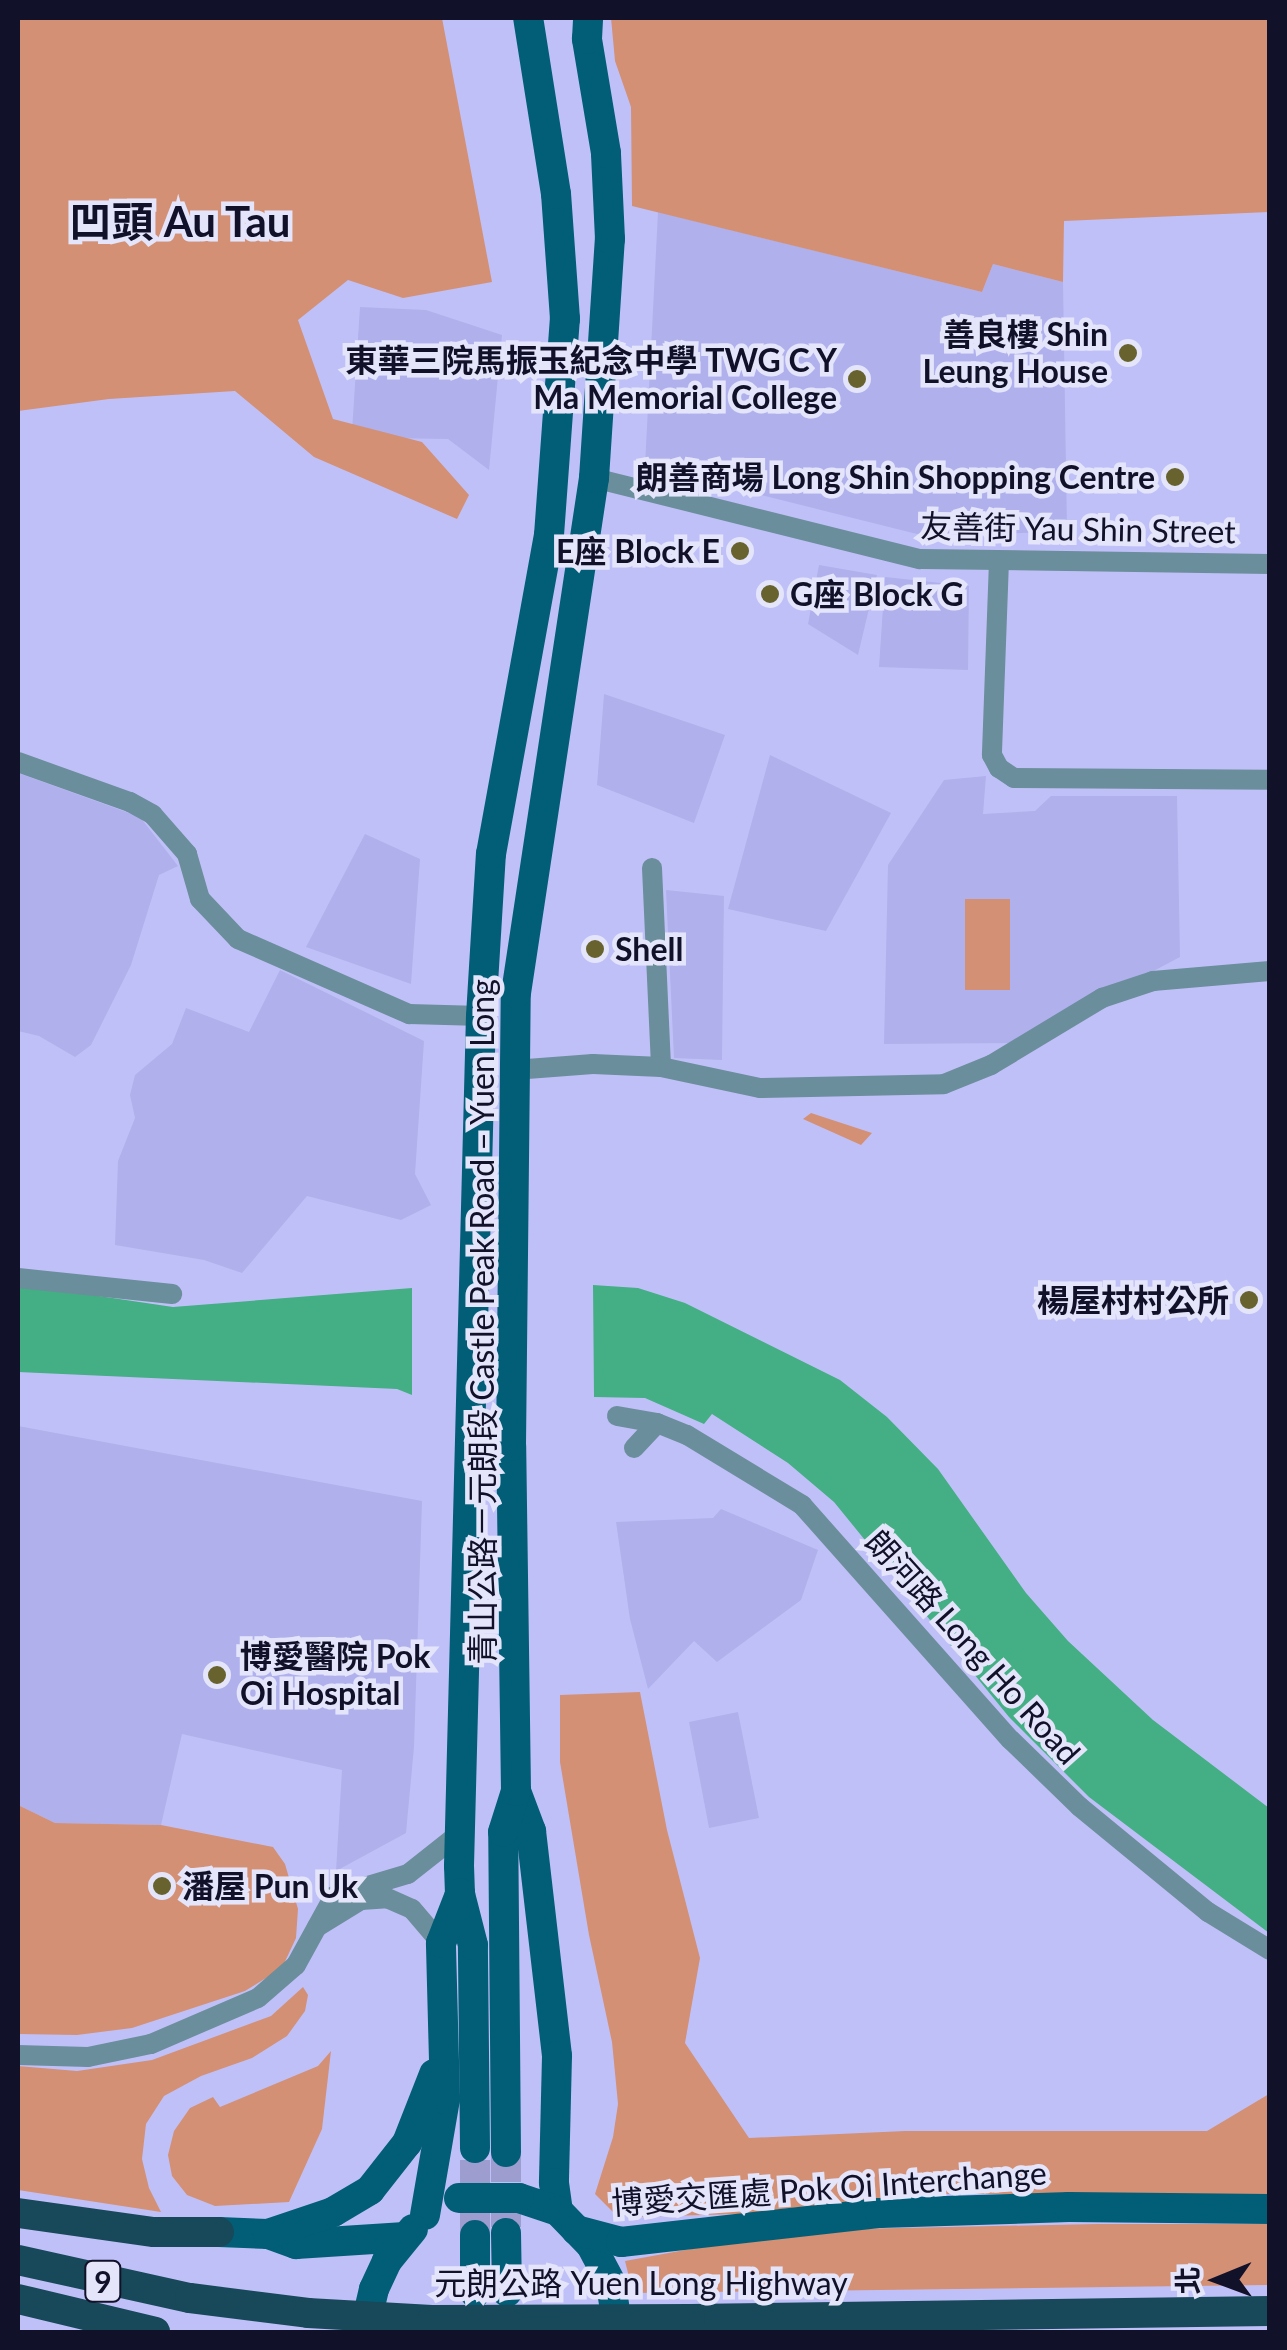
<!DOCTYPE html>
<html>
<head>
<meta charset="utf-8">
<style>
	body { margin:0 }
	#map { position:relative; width:1287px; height:2350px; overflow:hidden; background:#c0c0f8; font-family:Lato,"Noto Sans TC",sans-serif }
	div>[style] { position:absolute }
	.built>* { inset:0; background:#afb0ec }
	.green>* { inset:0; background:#d39074 }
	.water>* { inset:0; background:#44ae84 }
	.primary-tunnel>* { height:30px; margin-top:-15px; transform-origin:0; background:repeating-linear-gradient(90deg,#9d9dcf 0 30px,transparent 0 45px) }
	.street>* { height:20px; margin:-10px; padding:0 10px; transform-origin:10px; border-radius:10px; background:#6b8e9c }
	.primary>* { height:30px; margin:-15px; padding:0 15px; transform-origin:15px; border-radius:15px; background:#025e77 }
	.highway>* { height:30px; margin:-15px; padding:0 15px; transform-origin:15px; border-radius:15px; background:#18495a }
	.primary-bridge>* { height:30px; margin:-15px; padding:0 15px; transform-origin:15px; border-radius:15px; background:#025e77 }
	.highway-bridge>* { height:30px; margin:-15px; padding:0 15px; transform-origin:15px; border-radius:15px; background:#18495a }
	.dots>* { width:28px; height:28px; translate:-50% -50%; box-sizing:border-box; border:5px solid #e4e5fb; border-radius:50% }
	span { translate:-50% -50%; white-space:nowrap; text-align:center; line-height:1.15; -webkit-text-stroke:9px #e4e5fb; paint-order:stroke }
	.shield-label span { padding:2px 8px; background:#e4e5fb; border:2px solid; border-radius:8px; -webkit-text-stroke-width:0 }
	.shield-label { font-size:30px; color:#12112a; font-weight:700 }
	.poi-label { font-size:32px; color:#12112a; font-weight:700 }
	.right { translate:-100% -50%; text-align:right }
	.left { translate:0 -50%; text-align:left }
	.street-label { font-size:32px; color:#12112a }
	.district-label { font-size:42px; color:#12112a; font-weight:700 }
	.frame { position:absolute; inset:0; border:20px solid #12112a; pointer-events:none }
	.north { position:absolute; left:1167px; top:2230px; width:100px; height:100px; -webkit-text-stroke:8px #e4e5fb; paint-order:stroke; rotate:269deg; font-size:28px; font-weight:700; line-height:40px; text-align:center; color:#12112a }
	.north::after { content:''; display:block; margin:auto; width:35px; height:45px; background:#12112a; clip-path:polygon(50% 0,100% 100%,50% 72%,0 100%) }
</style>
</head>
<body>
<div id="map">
	<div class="built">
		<i style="clip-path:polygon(658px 212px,982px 292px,993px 264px,1063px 282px,1067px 531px,929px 537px,645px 466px)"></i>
		<i style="clip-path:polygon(360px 307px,426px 310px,502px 335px,489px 470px,448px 439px,388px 438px,351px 447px)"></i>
		<i style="clip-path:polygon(819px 565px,877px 575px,858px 655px,808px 624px)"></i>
		<i style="clip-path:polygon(885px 577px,969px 586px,968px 670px,879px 667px)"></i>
		<i style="clip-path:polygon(604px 694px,725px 735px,694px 823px,597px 785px)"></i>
		<i style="clip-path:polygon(770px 755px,891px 813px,826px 931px,728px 909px)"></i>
		<i style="clip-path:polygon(18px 773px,140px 817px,178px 866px,159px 875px,131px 965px,91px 1045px,75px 1057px,39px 1036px,18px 1031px)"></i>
		<i style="clip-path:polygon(986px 776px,983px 814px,1035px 811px,1051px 796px,1177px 796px,1180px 957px,1017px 1043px,884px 1044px,888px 865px,944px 780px)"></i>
		<i style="clip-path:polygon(365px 834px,420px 859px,411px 984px,306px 947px)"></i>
		<i style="clip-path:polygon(666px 890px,724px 896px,722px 1060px,674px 1058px)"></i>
		<i style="clip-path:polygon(280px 970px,424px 1041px,415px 1174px,431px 1205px,401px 1220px,307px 1196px,242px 1273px,204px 1260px,115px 1245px,118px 1161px,135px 1118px,130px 1095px,135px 1075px,172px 1044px,186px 1008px,249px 1032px)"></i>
		<i style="clip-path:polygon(18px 1426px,422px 1501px,414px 1747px,406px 1833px,336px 1871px,342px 1770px,182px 1734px,161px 1825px,55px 1823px,18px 1805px)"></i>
		<i style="clip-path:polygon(721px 1509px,818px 1550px,801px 1600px,717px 1662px,694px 1641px,648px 1689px,630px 1619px,616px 1522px,713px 1518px)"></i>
		<i style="clip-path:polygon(738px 1712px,759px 1818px,709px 1828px,689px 1722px)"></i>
	</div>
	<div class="green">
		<i style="clip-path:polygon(18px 18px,442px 18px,492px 282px,403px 298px,348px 280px,298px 320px,333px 419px,422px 442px,469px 495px,457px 519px,314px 457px,235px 391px,109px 399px,18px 411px)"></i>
		<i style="clip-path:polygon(611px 18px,1269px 18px,1269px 212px,1064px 221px,1063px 282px,993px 264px,982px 292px,632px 206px,631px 107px,615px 61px)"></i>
		<i style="clip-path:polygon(965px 899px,1010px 899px,1010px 990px,965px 990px)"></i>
		<i style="clip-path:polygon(811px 1113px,872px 1133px,861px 1145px,803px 1119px)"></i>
		<i style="clip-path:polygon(640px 1692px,667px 1830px,700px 1958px,685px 2043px,749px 2138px,905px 2131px,1207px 2131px,1269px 2094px,1269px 2194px,919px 2194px,738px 2214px,632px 2217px,613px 2212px,595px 2194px,613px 2137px,618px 2104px,612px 2042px,589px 1935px,560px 1762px,560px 1695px)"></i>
		<i style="clip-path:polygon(18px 1805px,55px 1823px,161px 1825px,273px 1847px,285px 1864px,298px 1909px,296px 1938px,282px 1968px,245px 1991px,132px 2028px,77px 2035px,18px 2034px)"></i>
		<i style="clip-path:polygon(303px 1987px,308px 1995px,305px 2011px,287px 2036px,252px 2058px,201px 2076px,164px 2096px,146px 2124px,142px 2159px,149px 2188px,161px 2212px,18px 2190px,18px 2066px,77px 2071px,152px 2060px,271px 2016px)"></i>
		<i style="clip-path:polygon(331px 2051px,322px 2129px,289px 2202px,215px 2206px,187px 2195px,172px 2176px,168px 2155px,174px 2131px,190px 2108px,213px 2097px,220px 2107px,318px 2066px)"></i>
		<i style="clip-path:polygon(1097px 2224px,1269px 2224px,1269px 2285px,633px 2293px,625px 2261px,712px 2245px,851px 2229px)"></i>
	</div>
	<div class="water">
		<i style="clip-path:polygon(18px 1284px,173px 1307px,412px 1288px,412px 1395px,397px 1389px,18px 1372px)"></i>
		<i style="clip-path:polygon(593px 1285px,638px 1288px,685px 1303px,840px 1380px,887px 1417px,938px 1469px,1026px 1593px,1068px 1641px,1153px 1720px,1269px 1808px,1269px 1933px,1089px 1797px,1009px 1717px,834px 1502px,788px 1463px,712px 1414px,704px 1424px,645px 1398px,594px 1397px)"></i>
	</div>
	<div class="primary-tunnel">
		<i style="left:506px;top:2152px;width:81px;rotate:90deg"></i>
		<i style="left:475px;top:2235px;width:87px;rotate:-90deg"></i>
	</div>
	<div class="street">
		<i style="left:594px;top:478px;width:336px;rotate:14deg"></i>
		<i style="left:920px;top:559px;width:350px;rotate:0.8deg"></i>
		<i style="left:999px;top:561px;width:194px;rotate:92.1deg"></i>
		<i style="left:992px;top:755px;width:15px;rotate:62deg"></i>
		<i style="left:999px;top:768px;width:18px;rotate:34deg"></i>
		<i style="left:1014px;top:778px;width:256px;rotate:0.4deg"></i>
		<i style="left:18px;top:762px;width:119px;rotate:19.7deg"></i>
		<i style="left:130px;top:802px;width:26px;rotate:29deg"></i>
		<i style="left:153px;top:815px;width:52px;rotate:48.9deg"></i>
		<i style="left:187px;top:854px;width:47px;rotate:73.9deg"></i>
		<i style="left:200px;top:899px;width:55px;rotate:46.5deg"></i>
		<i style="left:238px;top:939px;width:187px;rotate:23.7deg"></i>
		<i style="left:409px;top:1014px;width:72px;rotate:1.6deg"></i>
		<i style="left:652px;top:868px;width:199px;rotate:87.4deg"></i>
		<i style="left:514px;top:1070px;width:79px;rotate:-4.3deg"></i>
		<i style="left:593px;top:1064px;width:68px;rotate:2.5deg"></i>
		<i style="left:661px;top:1067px;width:101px;rotate:12deg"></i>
		<i style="left:760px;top:1088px;width:184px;rotate:-1.2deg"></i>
		<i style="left:944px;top:1084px;width:51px;rotate:-22deg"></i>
		<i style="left:991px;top:1065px;width:130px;rotate:-31.1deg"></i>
		<i style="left:1102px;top:998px;width:54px;rotate:-18.4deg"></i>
		<i style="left:1153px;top:981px;width:117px;rotate:-4.9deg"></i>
		<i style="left:18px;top:1278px;width:155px;rotate:5.9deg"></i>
		<i style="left:617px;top:1416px;width:41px;rotate:9.9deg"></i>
		<i style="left:657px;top:1423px;width:32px;rotate:22deg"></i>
		<i style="left:687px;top:1435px;width:135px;rotate:31.3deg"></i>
		<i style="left:802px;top:1505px;width:314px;rotate:48.4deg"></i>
		<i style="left:1011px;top:1740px;width:96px;rotate:44.2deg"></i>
		<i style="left:1080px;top:1807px;width:166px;rotate:39.4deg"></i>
		<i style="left:1208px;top:1912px;width:73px;rotate:31.5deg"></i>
		<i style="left:634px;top:1448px;width:34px;rotate:-47deg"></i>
		<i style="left:317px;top:1927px;width:52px;rotate:-31.5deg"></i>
		<i style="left:361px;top:1900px;width:26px;rotate:-4deg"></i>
		<i style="left:387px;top:1898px;width:27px;rotate:24deg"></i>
		<i style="left:412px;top:1909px;width:45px;rotate:49.5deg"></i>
		<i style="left:18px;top:2055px;width:70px;rotate:1.6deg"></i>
		<i style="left:88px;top:2057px;width:64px;rotate:-11.7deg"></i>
		<i style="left:151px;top:2044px;width:116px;rotate:-23.3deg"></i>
		<i style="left:258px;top:1998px;width:50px;rotate:-41deg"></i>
		<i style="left:296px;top:1965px;width:79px;rotate:-61.2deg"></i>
		<i style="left:334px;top:1896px;width:77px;rotate:-16.6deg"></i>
		<i style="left:408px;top:1874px;width:66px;rotate:-38.3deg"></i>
	</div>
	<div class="primary">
		<i style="left:516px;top:1791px;width:43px;rotate:69.4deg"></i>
		<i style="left:531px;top:1831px;width:226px;rotate:83.4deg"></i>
		<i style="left:557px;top:2056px;width:127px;rotate:91.4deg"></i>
		<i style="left:554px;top:2183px;width:28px;rotate:82deg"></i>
		<i style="left:475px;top:2148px;width:203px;rotate:-90.6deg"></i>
		<i style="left:473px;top:1945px;width:53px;rotate:-104.3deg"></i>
		<i style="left:460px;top:1894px;width:28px;rotate:-92deg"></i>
		<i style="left:459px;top:1866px;width:850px;rotate:-88.52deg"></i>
		<i style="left:481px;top:1016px;width:162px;rotate:-86.5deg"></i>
		<i style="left:491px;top:854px;width:324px;rotate:-79.7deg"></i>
		<i style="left:549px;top:535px;width:217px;rotate:-85.8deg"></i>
		<i style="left:565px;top:319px;width:125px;rotate:-94.1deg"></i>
		<i style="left:556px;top:194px;width:178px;rotate:-99deg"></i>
		<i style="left:506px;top:2152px;width:320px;rotate:-90.5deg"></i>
		<i style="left:503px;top:1832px;width:43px;rotate:-72.4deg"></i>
		<i style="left:516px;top:1791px;width:345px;rotate:-90.8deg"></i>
		<i style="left:511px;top:1446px;width:453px;rotate:-89.4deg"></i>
		<i style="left:516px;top:993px;width:521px;rotate:-81.39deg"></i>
		<i style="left:594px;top:478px;width:240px;rotate:-86.2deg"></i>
		<i style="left:610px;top:239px;width:86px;rotate:-92.7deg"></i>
		<i style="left:606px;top:153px;width:116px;rotate:-99.5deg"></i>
		<i style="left:587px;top:39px;width:21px;rotate:-87deg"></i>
		<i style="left:519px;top:2198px;width:41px;rotate:18.4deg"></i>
		<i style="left:558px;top:2211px;width:47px;rotate:45.9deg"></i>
		<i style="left:591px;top:2245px;width:43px;rotate:62.2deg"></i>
		<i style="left:611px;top:2283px;width:49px;rotate:81.9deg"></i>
		<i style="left:425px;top:2215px;width:118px;rotate:-80.2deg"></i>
		<i style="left:445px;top:2099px;width:156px;rotate:-91.5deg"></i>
		<i style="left:441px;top:1943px;width:53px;rotate:-68.8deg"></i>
		<i style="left:576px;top:2230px;width:47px;rotate:14.9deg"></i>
		<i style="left:621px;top:2242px;width:261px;rotate:-6.4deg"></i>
		<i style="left:880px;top:2213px;width:189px;rotate:-1.8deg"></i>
		<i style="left:1069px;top:2207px;width:201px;rotate:0.6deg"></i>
		<i style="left:219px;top:2232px;width:49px;rotate:2.3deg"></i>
		<i style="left:268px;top:2234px;width:30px;rotate:20deg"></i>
		<i style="left:296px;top:2244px;width:109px;rotate:-3.7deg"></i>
		<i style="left:506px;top:2233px;width:59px;rotate:89deg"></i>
		<i style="left:268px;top:2234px;width:69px;rotate:-18.7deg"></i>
		<i style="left:333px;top:2212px;width:43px;rotate:-30.7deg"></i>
		<i style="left:370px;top:2190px;width:60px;rotate:-51.8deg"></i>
		<i style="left:407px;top:2143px;width:74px;rotate:-68.6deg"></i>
		<i style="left:475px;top:2235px;width:58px;rotate:90deg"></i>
		<i style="left:364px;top:2332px;width:44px;rotate:-76.9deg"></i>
		<i style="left:374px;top:2289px;width:31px;rotate:-65deg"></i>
		<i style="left:387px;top:2261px;width:41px;rotate:-50.9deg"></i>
	</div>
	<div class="highway">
		<i style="left:18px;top:2213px;width:137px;rotate:8deg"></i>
		<i style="left:154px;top:2232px;width:65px"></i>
		<i style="left:18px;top:2260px;width:176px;rotate:12.5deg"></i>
		<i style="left:18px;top:2299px;width:141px;rotate:13.5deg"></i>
		<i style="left:690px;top:2319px;width:580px;rotate:-0.79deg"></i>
	</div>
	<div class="primary-bridge">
		<i style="left:459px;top:2198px;width:60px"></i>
	</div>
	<div class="highway-bridge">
		<i style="left:190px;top:2298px;width:119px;rotate:7.2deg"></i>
		<i style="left:308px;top:2313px;width:124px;rotate:3.2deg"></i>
		<i style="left:432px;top:2320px;width:258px;rotate:-0.2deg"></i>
	</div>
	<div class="dots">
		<i style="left:1128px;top:353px;background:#67622e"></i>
		<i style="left:857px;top:379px;background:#67622e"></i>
		<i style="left:1175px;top:477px;background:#67622e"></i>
		<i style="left:740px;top:551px;background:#67622e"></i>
		<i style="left:770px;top:594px;background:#67622e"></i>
		<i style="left:595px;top:949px;background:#67622e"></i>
		<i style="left:1249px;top:1300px;background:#67622e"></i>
		<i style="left:217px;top:1675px;background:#67622e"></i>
		<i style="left:162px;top:1886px;background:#67622e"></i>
	</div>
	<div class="shield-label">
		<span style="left:103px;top:2281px">9</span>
	</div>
	<div class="poi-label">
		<span class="right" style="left:1108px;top:353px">善良樓 Shin<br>Leung House</span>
		<span class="right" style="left:837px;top:379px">東華三院馬振玉紀念中學 TWG C Y<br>Ma Memorial College</span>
		<span class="right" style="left:1155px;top:477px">朗善商場 Long Shin Shopping Centre</span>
		<span class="right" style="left:720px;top:551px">E座 Block E</span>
		<span class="left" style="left:790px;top:594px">G座 Block G</span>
		<span class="left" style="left:615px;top:949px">Shell</span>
		<span class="right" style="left:1229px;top:1300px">楊屋村村公所</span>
		<span class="left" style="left:240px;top:1675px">博愛醫院 Pok<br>Oi Hospital</span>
		<span class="left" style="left:182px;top:1886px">潘屋 Pun Uk</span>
	</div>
	<div class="street-label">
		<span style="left:1078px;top:529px;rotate:1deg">友善街 Yau Shin Street</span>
		<span style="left:482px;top:1322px;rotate:-90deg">青山公路－元朗段 Castle Peak Road – Yuen Long</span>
		<span style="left:973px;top:1647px;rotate:48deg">朗河路 Long Ho Road</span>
		<span style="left:829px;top:2188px;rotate:-4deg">博愛交匯處 Pok Oi Interchange</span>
		<span style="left:641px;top:2283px">元朗公路 Yuen Long Highway</span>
	</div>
	<div class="district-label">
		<span style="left:180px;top:221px">凹頭 Au Tau</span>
	</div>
	<div class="frame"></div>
	<div class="north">北</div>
</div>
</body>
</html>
